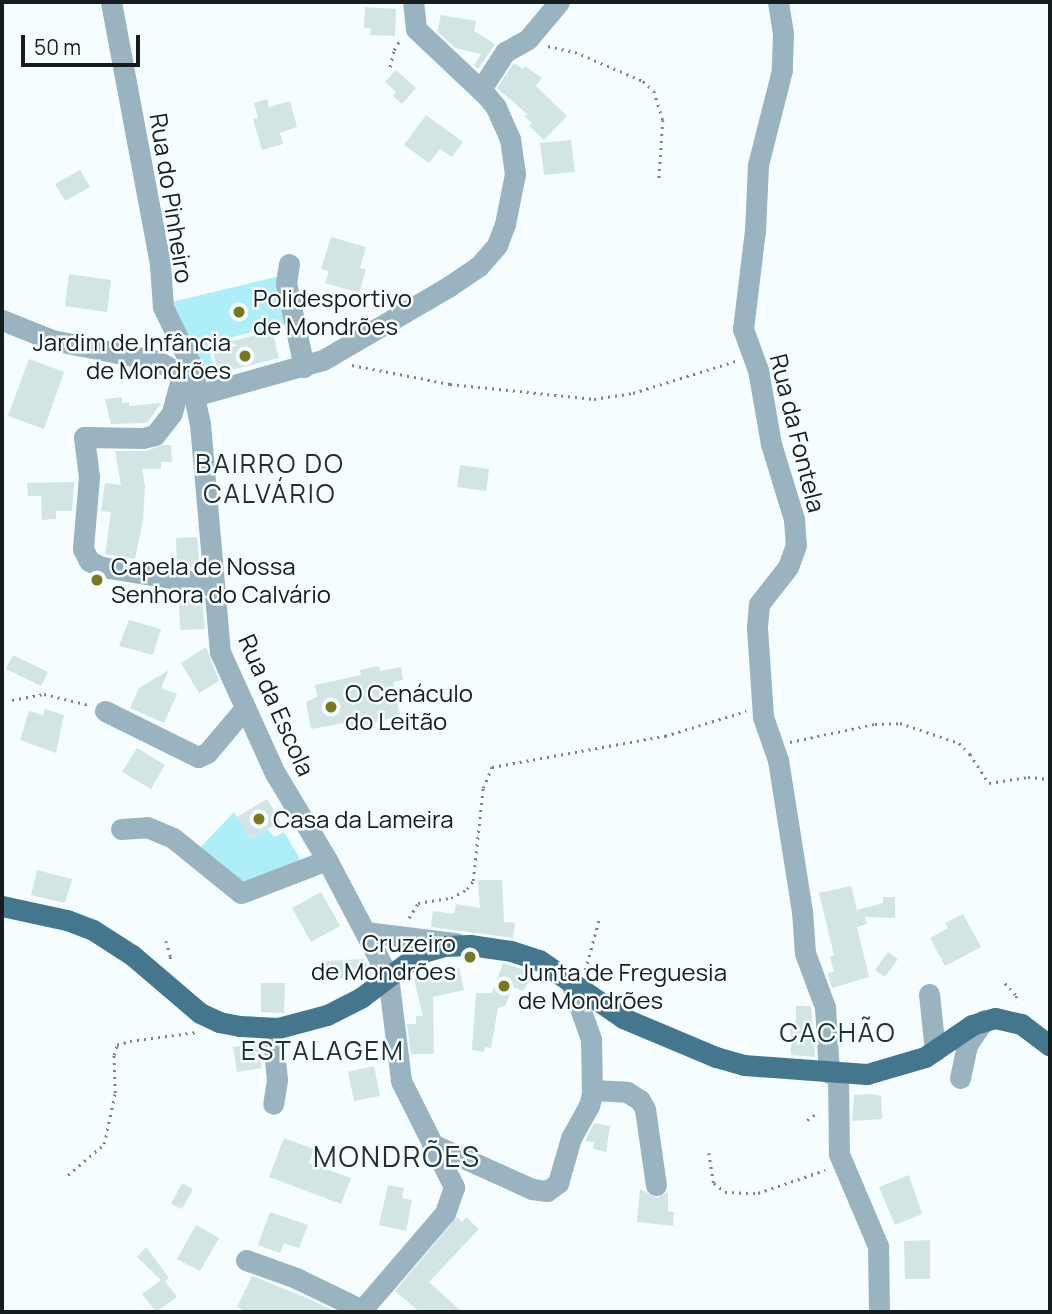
<!DOCTYPE html>
<html>
<head>
<meta charset="utf-8">
<style>
	body { margin:0 }
	#map { position:relative; width:1052px; height:1314px; overflow:hidden; background:#f5fdfe; font-family:Manrope,sans-serif }
	div>[style] { position:absolute }
	.green>* { inset:0; background:#aeeef9 }
	.building>* { inset:0; background:#d2e5e4 }
	.path>* { height:2.5px; margin-top:-1.25px; transform-origin:0; background:repeating-linear-gradient(90deg,#7d8485 0 2px,transparent 0 7px) }
	.minor>* { height:21px; margin:-10.5px; padding:0 10.5px; transform-origin:10.5px; border-radius:10.5px; background:#99b3c1 }
	.major>* { height:21px; margin:-10.5px; padding:0 10.5px; transform-origin:10.5px; border-radius:10.5px; background:#44778e }
	.dots>* { width:19px; height:19px; translate:-50% -50%; box-sizing:border-box; border:4px solid #f5fdfe; border-radius:50% }
	span { translate:-50% -50%; white-space:nowrap; text-align:center; line-height:1.15; -webkit-text-stroke:5px #f5fdfe; paint-order:stroke }
	.street-label { font-size:24px; color:#161d1e }
	.poi-label { font-size:24px; color:#161d1e }
	.left { translate:0 -50%; text-align:left }
	.right { translate:-100% -50%; text-align:right }
	.neighbourhood-label { font-size:26px; color:#213033; letter-spacing:2px }
	.quarter-label { font-size:28px; color:#213033; letter-spacing:2px }
	.frame { position:absolute; inset:0; border:4px solid #161d1e; pointer-events:none }
	.scale { position:absolute; left:21px; top:35px; width:119px; height:32px; box-sizing:border-box; border:4px solid #161d1e; border-top:0; padding-left:9px; font-size:21px; line-height:24px; white-space:nowrap; color:#161d1e; -webkit-text-stroke:5px #f5fdfe; paint-order:stroke }
</style>
</head>
<body>
<div id="map">
	<div class="green">
		<i style="clip-path:polygon(280px 276px,290px 323px,208px 343px,217px 385px,210px 387px,189px 348px,172px 302px)"></i>
		<i style="clip-path:polygon(234px 812px,250px 839px,268px 829px,274px 837px,284px 832px,303px 864px,244px 889px,198px 850px)"></i>
	</div>
	<div class="building">
		<i style="clip-path:polygon(365px 7px,396px 9px,395px 36px,370px 35px,371px 28px,364px 28px)"></i>
		<i style="clip-path:polygon(441px 15px,476px 21px,474px 31px,495px 44px,478px 69px,474px 65px,481px 54px,455px 48px,437px 31px)"></i>
		<i style="clip-path:polygon(514px 63px,523px 69px,525px 66px,542px 78px,536px 86px,567px 116px,544px 140px,529px 126px,532px 123px,524px 116px,527px 114px,497px 88px)"></i>
		<i style="clip-path:polygon(396px 70px,416px 88px,402px 104px,393px 96px,396px 92px,385px 82px)"></i>
		<i style="clip-path:polygon(267px 99px,269px 107px,290px 101px,297px 127px,280px 133px,283px 144px,262px 150px,253px 119px,258px 118px,254px 103px)"></i>
		<i style="clip-path:polygon(426px 115px,463px 142px,452px 157px,440px 149px,429px 163px,404px 145px)"></i>
		<i style="clip-path:polygon(571px 140px,575px 172px,544px 175px,540px 143px)"></i>
		<i style="clip-path:polygon(80px 170px,90px 187px,65px 201px,55px 184px)"></i>
		<i style="clip-path:polygon(331px 237px,366px 247px,360px 268px,366px 269px,359px 293px,325px 283px,329px 271px,321px 269px)"></i>
		<i style="clip-path:polygon(69px 274px,111px 280px,107px 312px,65px 306px)"></i>
		<i style="clip-path:polygon(272px 331px,279px 358px,218px 373px,212px 346px)"></i>
		<i style="clip-path:polygon(29px 359px,64px 372px,44px 429px,8px 416px)"></i>
		<i style="clip-path:polygon(122px 397px,122px 403px,129px 402px,129px 406px,161px 403px,147px 423px,111px 424px,105px 399px)"></i>
		<i style="clip-path:polygon(163px 445px,171px 445px,172px 462px,161px 462px,161px 469px,142px 469px,145px 486px,143px 520px,135px 559px,105px 554px,111px 512px,101px 511px,105px 483px,121px 485px,115px 451px,146px 451px)"></i>
		<i style="clip-path:polygon(460px 465px,489px 469px,486px 491px,457px 487px)"></i>
		<i style="clip-path:polygon(74px 482px,72px 511px,56px 511px,56px 519px,42px 520px,41px 496px,28px 496px,27px 483px)"></i>
		<i style="clip-path:polygon(197px 537px,200px 569px,177px 566px,176px 538px)"></i>
		<i style="clip-path:polygon(202px 597px,205px 629px,180px 630px,179px 598px)"></i>
		<i style="clip-path:polygon(129px 620px,161px 629px,153px 655px,119px 646px)"></i>
		<i style="clip-path:polygon(206px 647px,219px 681px,199px 693px,181px 663px)"></i>
		<i style="clip-path:polygon(13px 655px,48px 672px,41px 686px,6px 669px)"></i>
		<i style="clip-path:polygon(379px 666px,380px 671px,401px 667px,403px 680px,393px 682px,400px 716px,351px 728px,350px 722px,311px 729px,306px 702px,317px 697px,315px 685px,361px 675px,360px 670px)"></i>
		<i style="clip-path:polygon(169px 670px,161px 688px,177px 694px,164px 723px,130px 708px,139px 688px)"></i>
		<i style="clip-path:polygon(45px 709px,64px 715px,56px 753px,20px 740px,29px 711px,43px 715px)"></i>
		<i style="clip-path:polygon(137px 748px,165px 765px,151px 789px,122px 772px)"></i>
		<i style="clip-path:polygon(267px 799px,280px 822px,250px 839px,237px 817px)"></i>
		<i style="clip-path:polygon(37px 870px,72px 879px,65px 903px,31px 895px)"></i>
		<i style="clip-path:polygon(478px 880px,502px 880px,504px 922px,515px 923px,513px 938px,431px 927px,433px 911px,454px 914px,456px 904px,480px 908px)"></i>
		<i style="clip-path:polygon(851px 886px,857px 910px,883px 903px,883px 897px,895px 897px,895px 918px,865px 917px,867px 924px,857px 927px,869px 977px,832px 988px,828px 973px,834px 972px,830px 957px,834px 955px,819px 893px)"></i>
		<i style="clip-path:polygon(321px 892px,340px 926px,311px 942px,292px 908px)"></i>
		<i style="clip-path:polygon(963px 914px,981px 947px,945px 966px,930px 938px,948px 928px,945px 923px)"></i>
		<i style="clip-path:polygon(888px 952px,898px 959px,885px 977px,875px 970px)"></i>
		<i style="clip-path:polygon(364px 959px,372px 973px,366px 978px,331px 979px,326px 971px,326px 961px)"></i>
		<i style="clip-path:polygon(503px 963px,534px 973px,523px 991px,513px 987px,505px 1006px,498px 1008px,491px 1048px,485px 1047px,484px 1052px,472px 1050px,476px 993px,492px 993px)"></i>
		<i style="clip-path:polygon(459px 968px,464px 990px,433px 997px,434px 1054px,411px 1054px,407px 1024px,416px 1024px,416px 1016px,423px 1016px,414px 979px)"></i>
		<i style="clip-path:polygon(261px 983px,285px 983px,284px 1013px,261px 1012px)"></i>
		<i style="clip-path:polygon(796px 1006px,811px 1006px,815px 1057px,791px 1055px,790px 1022px,796px 1021px)"></i>
		<i style="clip-path:polygon(258px 1043px,262px 1068px,237px 1072px,233px 1047px)"></i>
		<i style="clip-path:polygon(374px 1066px,380px 1096px,354px 1101px,348px 1072px)"></i>
		<i style="clip-path:polygon(872px 1094px,881px 1096px,882px 1119px,852px 1121px,854px 1095px)"></i>
		<i style="clip-path:polygon(594px 1123px,610px 1126px,606px 1152px,593px 1149px,594px 1142px,585px 1141px)"></i>
		<i style="clip-path:polygon(284px 1138px,314px 1149px,309px 1163px,351px 1178px,341px 1204px,269px 1177px)"></i>
		<i style="clip-path:polygon(909px 1175px,922px 1214px,895px 1225px,879px 1187px)"></i>
		<i style="clip-path:polygon(182px 1183px,193px 1189px,182px 1209px,171px 1204px)"></i>
		<i style="clip-path:polygon(388px 1185px,404px 1188px,402px 1198px,412px 1200px,406px 1231px,379px 1225px)"></i>
		<i style="clip-path:polygon(640px 1189px,657px 1198px,668px 1192px,668px 1211px,674px 1212px,673px 1226px,637px 1222px)"></i>
		<i style="clip-path:polygon(270px 1212px,308px 1225px,299px 1248px,284px 1243px,280px 1253px,258px 1245px)"></i>
		<i style="clip-path:polygon(457px 1217px,462px 1222px,466px 1217px,479px 1229px,429px 1282px,462px 1312px,420px 1312px,395px 1291px)"></i>
		<i style="clip-path:polygon(196px 1225px,219px 1238px,200px 1271px,177px 1259px)"></i>
		<i style="clip-path:polygon(930px 1240px,930px 1279px,905px 1279px,904px 1241px)"></i>
		<i style="clip-path:polygon(146px 1247px,169px 1278px,165px 1281px,177px 1297px,156px 1312px,142px 1294px,161px 1280px,137px 1257px)"></i>
		<i style="clip-path:polygon(252px 1276px,302px 1296px,337px 1312px,247px 1312px,237px 1307px)"></i>
	</div>
	<div class="path">
		<i style="left:548px;top:46px;width:28px;rotate:13deg"></i>
		<i style="left:575px;top:52px;width:74px;rotate:23.1deg"></i>
		<i style="left:643px;top:81px;width:15px;rotate:42deg"></i>
		<i style="left:654px;top:91px;width:30px;rotate:73deg"></i>
		<i style="left:663px;top:120px;width:60px;rotate:93.8deg"></i>
		<i style="left:390px;top:67px;width:17px;rotate:-77deg"></i>
		<i style="left:394px;top:50px;width:14px;rotate:-60deg"></i>
		<i style="left:352px;top:365px;width:100px;rotate:11deg"></i>
		<i style="left:450px;top:384px;width:145px;rotate:5.9deg"></i>
		<i style="left:594px;top:399px;width:39px;rotate:-9deg"></i>
		<i style="left:633px;top:393px;width:108px;rotate:-17.3deg"></i>
		<i style="left:12px;top:700px;width:33px;rotate:-11deg"></i>
		<i style="left:44px;top:694px;width:46px;rotate:13.7deg"></i>
		<i style="left:790px;top:742px;width:87px;rotate:-12deg"></i>
		<i style="left:875px;top:724px;width:25px;rotate:-2deg"></i>
		<i style="left:900px;top:723px;width:62px;rotate:18.7deg"></i>
		<i style="left:959px;top:743px;width:16px;rotate:45deg"></i>
		<i style="left:970px;top:754px;width:35px;rotate:57deg"></i>
		<i style="left:989px;top:783px;width:39px;rotate:-9deg"></i>
		<i style="left:1028px;top:777px;width:22px;rotate:5deg"></i>
		<i style="left:409px;top:918px;width:17px;rotate:-59deg"></i>
		<i style="left:418px;top:903px;width:33px;rotate:-9deg"></i>
		<i style="left:451px;top:898px;width:18px;rotate:-29deg"></i>
		<i style="left:467px;top:889px;width:10px;rotate:-53deg"></i>
		<i style="left:473px;top:881px;width:94px;rotate:-83.9deg"></i>
		<i style="left:483px;top:788px;width:23px;rotate:-67deg"></i>
		<i style="left:492px;top:767px;width:176px;rotate:-10.2deg"></i>
		<i style="left:665px;top:736px;width:85px;rotate:-17.2deg"></i>
		<i style="left:166px;top:941px;width:17px;rotate:73deg"></i>
		<i style="left:171px;top:957px;width:7px;rotate:106deg"></i>
		<i style="left:585px;top:970px;width:52px;rotate:-74.4deg"></i>
		<i style="left:1005px;top:983px;width:18px;rotate:47deg"></i>
		<i style="left:1017px;top:996px;width:7px;rotate:98deg"></i>
		<i style="left:807px;top:1120px;width:14px;rotate:-34deg"></i>
		<i style="left:709px;top:1153px;width:30px;rotate:81deg"></i>
		<i style="left:714px;top:1183px;width:14px;rotate:39deg"></i>
		<i style="left:725px;top:1192px;width:33px;rotate:2deg"></i>
		<i style="left:758px;top:1193px;width:71px;rotate:-18.9deg"></i>
		<i style="left:68px;top:1175px;width:48px;rotate:-40.7deg"></i>
		<i style="left:104px;top:1144px;width:52px;rotate:-77.8deg"></i>
		<i style="left:115px;top:1093px;width:38px;rotate:-92deg"></i>
		<i style="left:114px;top:1055px;width:10px;rotate:-73deg"></i>
		<i style="left:117px;top:1045px;width:14px;rotate:-17deg"></i>
		<i style="left:130px;top:1041px;width:67px;rotate:-7.8deg"></i>
	</div>
	<div class="minor">
		<i style="left:111px;top:2px;width:268px;rotate:79.4deg"></i>
		<i style="left:160px;top:265px;width:42px;rotate:85.9deg"></i>
		<i style="left:163px;top:307px;width:73px;rotate:64.1deg"></i>
		<i style="left:195px;top:373px;width:17px;rotate:90deg"></i>
		<i style="left:778px;top:2px;width:32px;rotate:81deg"></i>
		<i style="left:783px;top:34px;width:36px;rotate:92deg"></i>
		<i style="left:782px;top:70px;width:98px;rotate:104.2deg"></i>
		<i style="left:758px;top:165px;width:65px;rotate:92.6deg"></i>
		<i style="left:755px;top:230px;width:100px;rotate:96.9deg"></i>
		<i style="left:743px;top:329px;width:44px;rotate:69.9deg"></i>
		<i style="left:758px;top:370px;width:75px;rotate:80deg"></i>
		<i style="left:771px;top:444px;width:78px;rotate:73deg"></i>
		<i style="left:794px;top:519px;width:26px;rotate:86deg"></i>
		<i style="left:796px;top:545px;width:23px;rotate:110deg"></i>
		<i style="left:788px;top:567px;width:47px;rotate:128.1deg"></i>
		<i style="left:759px;top:604px;width:24px;rotate:95deg"></i>
		<i style="left:757px;top:628px;width:89px;rotate:86.1deg"></i>
		<i style="left:763px;top:717px;width:46px;rotate:70.8deg"></i>
		<i style="left:778px;top:760px;width:153px;rotate:81deg"></i>
		<i style="left:802px;top:911px;width:42px;rotate:85.9deg"></i>
		<i style="left:805px;top:953px;width:58px;rotate:69.7deg"></i>
		<i style="left:825px;top:1007px;width:66px;rotate:86.5deg"></i>
		<i style="left:481px;top:89px;width:44px;rotate:-57deg"></i>
		<i style="left:505px;top:52px;width:26px;rotate:-29deg"></i>
		<i style="left:528px;top:39px;width:48px;rotate:-50deg"></i>
		<i style="left:289px;top:264px;width:19px;rotate:99deg"></i>
		<i style="left:286px;top:283px;width:86px;rotate:77.9deg"></i>
		<i style="left:2px;top:320px;width:54px;rotate:21.8deg"></i>
		<i style="left:52px;top:340px;width:108px;rotate:11.2deg"></i>
		<i style="left:158px;top:361px;width:28px;rotate:30deg"></i>
		<i style="left:182px;top:375px;width:24px;rotate:60deg"></i>
		<i style="left:194px;top:396px;width:29px;rotate:78deg"></i>
		<i style="left:200px;top:424px;width:229px;rotate:85deg"></i>
		<i style="left:220px;top:652px;width:133px;rotate:65.6deg"></i>
		<i style="left:275px;top:773px;width:101px;rotate:59.1deg"></i>
		<i style="left:327px;top:860px;width:131px;rotate:62.3deg"></i>
		<i style="left:388px;top:976px;width:106px;rotate:82.9deg"></i>
		<i style="left:401px;top:1081px;width:119px;rotate:63.4deg"></i>
		<i style="left:454px;top:1187px;width:28px;rotate:109deg"></i>
		<i style="left:445px;top:1213px;width:130px;rotate:130.6deg"></i>
		<i style="left:182px;top:375px;width:39px;rotate:105deg"></i>
		<i style="left:172px;top:413px;width:28px;rotate:128deg"></i>
		<i style="left:155px;top:435px;width:12px;rotate:166deg"></i>
		<i style="left:143px;top:438px;width:59px;rotate:-179deg"></i>
		<i style="left:84px;top:437px;width:40px;rotate:82.9deg"></i>
		<i style="left:89px;top:477px;width:72px;rotate:94.8deg"></i>
		<i style="left:83px;top:549px;width:13px;rotate:63deg"></i>
		<i style="left:89px;top:561px;width:14px;rotate:25deg"></i>
		<i style="left:102px;top:567px;width:113px;rotate:9.1deg"></i>
		<i style="left:194px;top:396px;width:134px;rotate:-15.6deg"></i>
		<i style="left:323px;top:360px;width:145px;rotate:-30.3deg"></i>
		<i style="left:448px;top:287px;width:37px;rotate:-34deg"></i>
		<i style="left:479px;top:266px;width:28px;rotate:-49deg"></i>
		<i style="left:497px;top:245px;width:22px;rotate:-69deg"></i>
		<i style="left:505px;top:224px;width:51px;rotate:-78.7deg"></i>
		<i style="left:515px;top:174px;width:35px;rotate:-98deg"></i>
		<i style="left:510px;top:139px;width:35px;rotate:-114deg"></i>
		<i style="left:496px;top:107px;width:16px;rotate:-130deg"></i>
		<i style="left:486px;top:95px;width:96px;rotate:-136.7deg"></i>
		<i style="left:416px;top:29px;width:27px;rotate:-96deg"></i>
		<i style="left:105px;top:711px;width:104px;rotate:26.3deg"></i>
		<i style="left:198px;top:757px;width:10px;rotate:-24deg"></i>
		<i style="left:207px;top:753px;width:59px;rotate:-49.8deg"></i>
		<i style="left:121px;top:829px;width:26px;rotate:-4deg"></i>
		<i style="left:147px;top:827px;width:28px;rotate:23deg"></i>
		<i style="left:173px;top:838px;width:87px;rotate:39deg"></i>
		<i style="left:241px;top:893px;width:92px;rotate:-21deg"></i>
		<i style="left:365px;top:932px;width:92px;rotate:6.9deg"></i>
		<i style="left:929px;top:994px;width:57px;rotate:84deg"></i>
		<i style="left:272px;top:1029px;width:51px;rotate:84.4deg"></i>
		<i style="left:277px;top:1080px;width:24px;rotate:99deg"></i>
		<i style="left:838px;top:1074px;width:80px;rotate:89.3deg"></i>
		<i style="left:839px;top:1154px;width:100px;rotate:67deg"></i>
		<i style="left:878px;top:1246px;width:66px;rotate:89.1deg"></i>
		<i style="left:960px;top:1078px;width:34px;rotate:-78deg"></i>
		<i style="left:967px;top:1045px;width:30px;rotate:-56deg"></i>
		<i style="left:592px;top:1090px;width:35px;rotate:3deg"></i>
		<i style="left:627px;top:1092px;width:15px;rotate:32deg"></i>
		<i style="left:640px;top:1100px;width:10px;rotate:61deg"></i>
		<i style="left:645px;top:1109px;width:77px;rotate:81.8deg"></i>
		<i style="left:432px;top:1144px;width:110px;rotate:24.2deg"></i>
		<i style="left:532px;top:1189px;width:15px;rotate:8deg"></i>
		<i style="left:547px;top:1191px;width:14px;rotate:-36deg"></i>
		<i style="left:558px;top:1183px;width:47px;rotate:-73.9deg"></i>
		<i style="left:571px;top:1138px;width:37px;rotate:-61deg"></i>
		<i style="left:589px;top:1106px;width:12px;rotate:-76deg"></i>
		<i style="left:592px;top:1094px;width:55px;rotate:-91deg"></i>
		<i style="left:591px;top:1039px;width:63px;rotate:-109.6deg"></i>
		<i style="left:246px;top:1260px;width:53px;rotate:19.8deg"></i>
		<i style="left:296px;top:1278px;width:71px;rotate:25.8deg"></i>
	</div>
	<div class="major">
		<i style="left:2px;top:906px;width:66px;rotate:12.2deg"></i>
		<i style="left:67px;top:920px;width:28px;rotate:21deg"></i>
		<i style="left:93px;top:930px;width:46px;rotate:32.7deg"></i>
		<i style="left:132px;top:955px;width:89px;rotate:40.5deg"></i>
		<i style="left:200px;top:1013px;width:21px;rotate:25deg"></i>
		<i style="left:219px;top:1022px;width:21px;rotate:11deg"></i>
		<i style="left:240px;top:1026px;width:38px;rotate:3deg"></i>
		<i style="left:278px;top:1028px;width:51px;rotate:-14.9deg"></i>
		<i style="left:327px;top:1015px;width:39px;rotate:-27deg"></i>
		<i style="left:362px;top:997px;width:73px;rotate:-37.2deg"></i>
		<i style="left:420px;top:953px;width:25px;rotate:-16deg"></i>
		<i style="left:444px;top:946px;width:26px;rotate:-2deg"></i>
		<i style="left:470px;top:945px;width:41px;rotate:8.3deg"></i>
		<i style="left:511px;top:951px;width:29px;rotate:18deg"></i>
		<i style="left:539px;top:960px;width:102px;rotate:34.6deg"></i>
		<i style="left:623px;top:1018px;width:101px;rotate:22.8deg"></i>
		<i style="left:716px;top:1057px;width:29px;rotate:16deg"></i>
		<i style="left:744px;top:1065px;width:123px;rotate:4.2deg"></i>
		<i style="left:867px;top:1074px;width:60px;rotate:-16.3deg"></i>
		<i style="left:925px;top:1057px;width:57px;rotate:-34.2deg"></i>
		<i style="left:972px;top:1025px;width:24px;rotate:-17deg"></i>
		<i style="left:995px;top:1018px;width:27px;rotate:13deg"></i>
		<i style="left:1021px;top:1024px;width:36px;rotate:37deg"></i>
	</div>
	<div class="dots">
		<i style="left:239px;top:312px;background:#78781f"></i>
		<i style="left:245px;top:356px;background:#78781f"></i>
		<i style="left:97px;top:580px;background:#78781f"></i>
		<i style="left:331px;top:707px;background:#78781f"></i>
		<i style="left:259px;top:819px;background:#78781f"></i>
		<i style="left:470px;top:957px;background:#78781f"></i>
		<i style="left:504px;top:986px;background:#78781f"></i>
	</div>
	<div class="street-label">
		<span style="left:172px;top:198px;rotate:81deg">Rua do Pinheiro</span>
		<span style="left:798px;top:433px;rotate:76deg">Rua da Fontela</span>
		<span style="left:277px;top:705px;rotate:66deg">Rua da Escola</span>
	</div>
	<div class="poi-label">
		<span class="left" style="left:253px;top:312px">Polidesportivo<br>de Mondrões</span>
		<span class="right" style="left:231px;top:356px">Jardim de Infância<br>de Mondrões</span>
		<span class="left" style="left:111px;top:580px">Capela de Nossa<br>Senhora do Calvário</span>
		<span class="left" style="left:345px;top:707px">O Cenáculo<br>do Leitão</span>
		<span class="left" style="left:273px;top:819px">Casa da Lameira</span>
		<span class="right" style="left:456px;top:957px">Cruzeiro<br>de Mondrões</span>
		<span class="left" style="left:518px;top:986px">Junta de Freguesia<br>de Mondrões</span>
	</div>
	<div class="neighbourhood-label">
		<span style="left:270px;top:479px">BAIRRO DO<br>CALVÁRIO</span>
		<span style="left:838px;top:1033px">CACHÃO</span>
		<span style="left:323px;top:1051px">ESTALAGEM</span>
	</div>
	<div class="quarter-label">
		<span style="left:397px;top:1156px">MONDRÕES</span>
	</div>
	<div class="frame"></div>
	<div class="scale">50 m</div>
</div>
</body>
</html>
